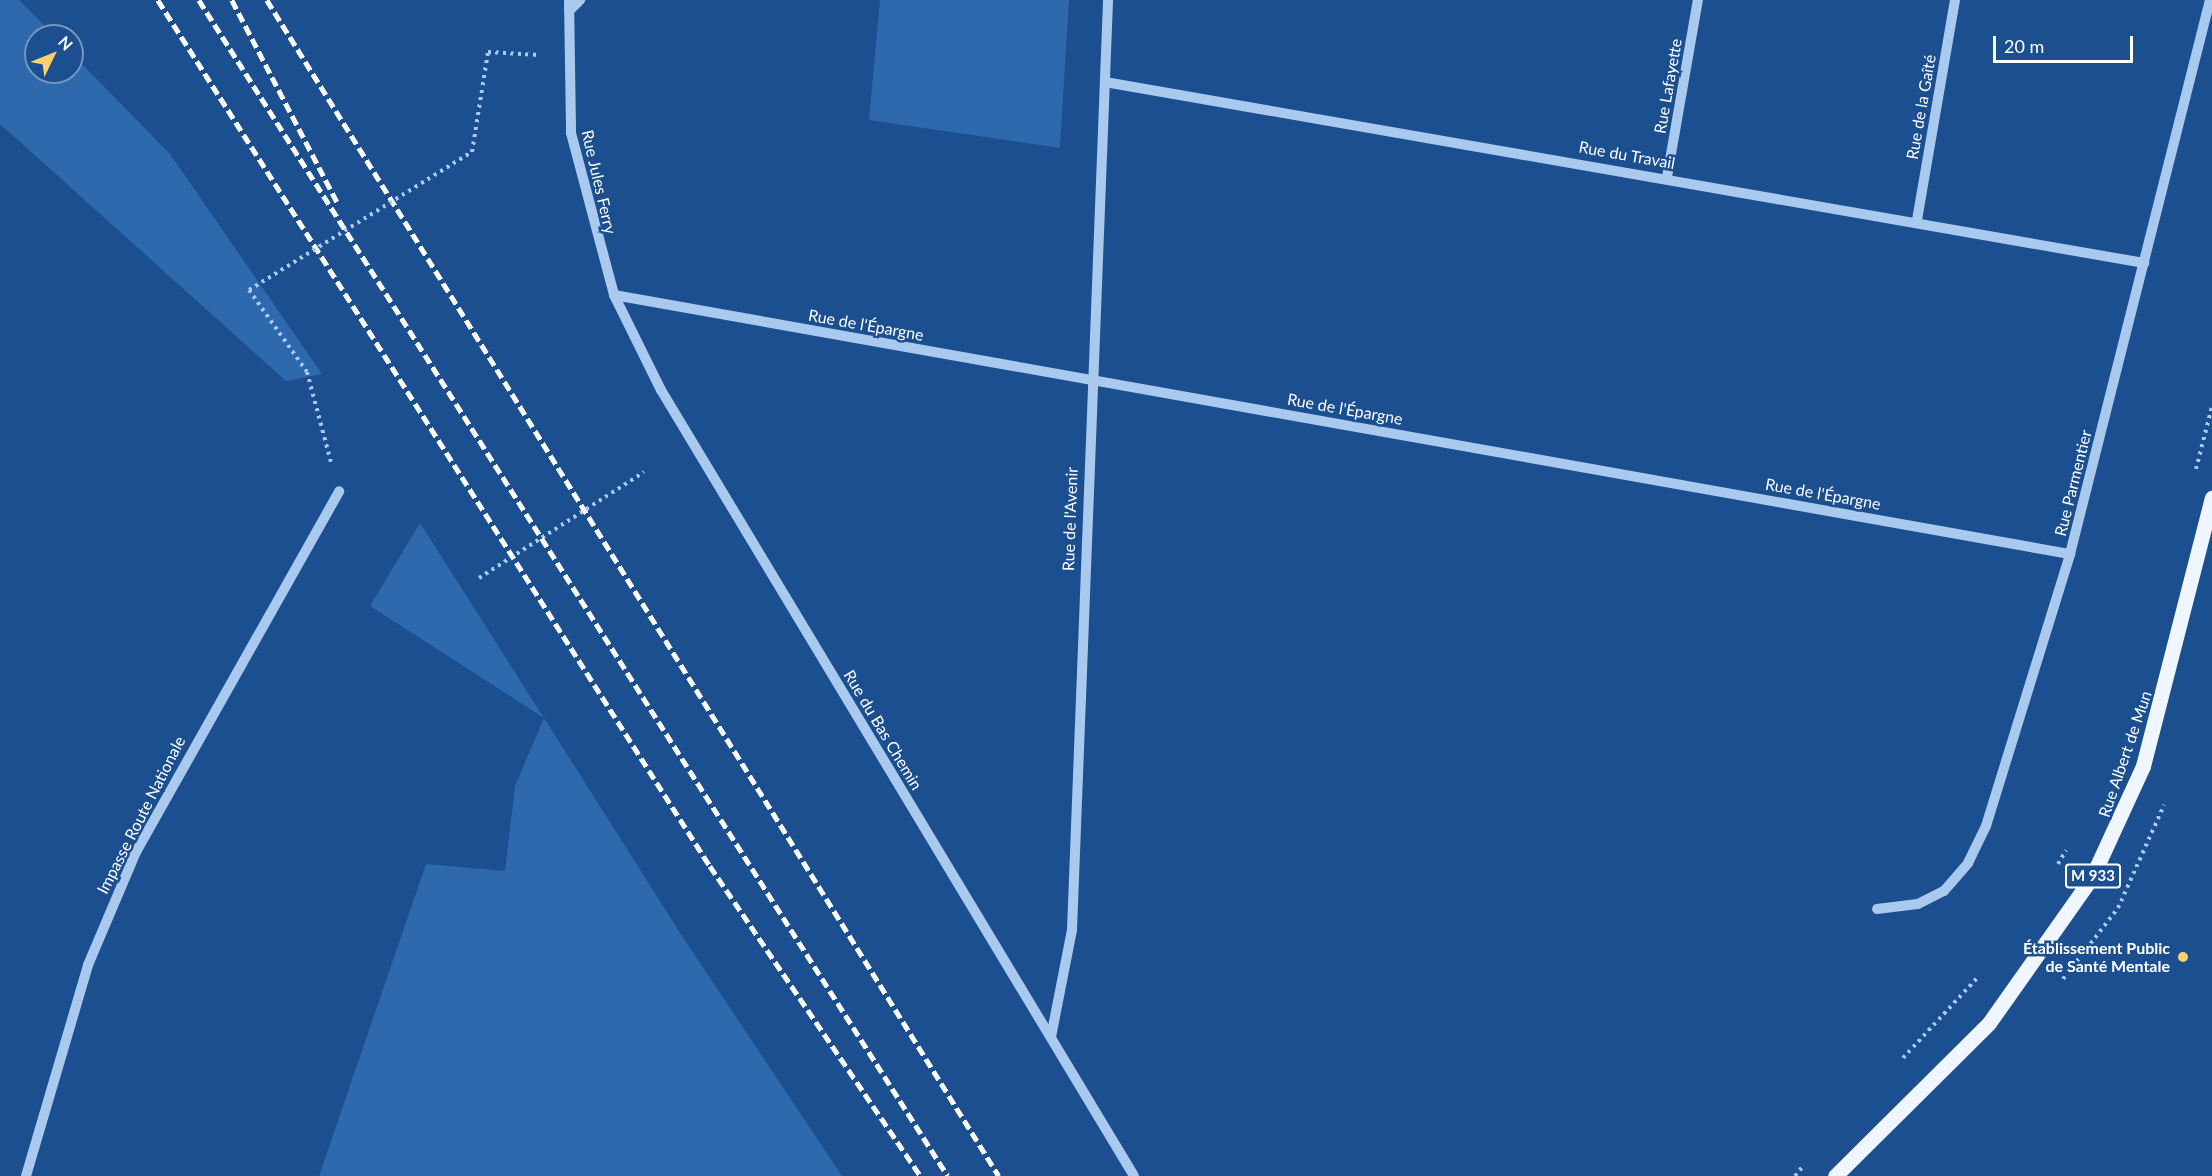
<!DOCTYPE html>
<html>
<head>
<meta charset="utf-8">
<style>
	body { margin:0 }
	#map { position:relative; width:2212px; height:1176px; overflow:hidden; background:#1b4f8f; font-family:Lato,sans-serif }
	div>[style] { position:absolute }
	.green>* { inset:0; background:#2e69ad }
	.path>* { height:4px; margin-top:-2px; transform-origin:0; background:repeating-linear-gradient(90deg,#a9c9ee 0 3px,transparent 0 7.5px) }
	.minor>* { height:10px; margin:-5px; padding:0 5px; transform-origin:5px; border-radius:5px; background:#a9c9ee }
	.major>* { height:15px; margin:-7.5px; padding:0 7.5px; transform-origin:7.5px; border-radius:7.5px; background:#f0f6ff }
	.rail>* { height:4.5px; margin-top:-2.25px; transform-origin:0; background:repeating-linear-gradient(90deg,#fff 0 10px,transparent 0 14.5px) }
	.path-bridge>* { height:4px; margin-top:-2px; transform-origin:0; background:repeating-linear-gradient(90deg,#a9c9ee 0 3px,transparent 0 7.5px) }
	.dots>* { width:16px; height:16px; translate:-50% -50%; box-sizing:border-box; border:3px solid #1b4f8f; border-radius:50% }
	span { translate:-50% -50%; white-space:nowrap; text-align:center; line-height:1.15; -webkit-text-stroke:5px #1b4f8f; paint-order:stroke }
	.shield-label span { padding:2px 4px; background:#1b4f8f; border:2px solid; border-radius:4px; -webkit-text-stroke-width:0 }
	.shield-label { font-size:15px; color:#fff; font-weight:700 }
	.street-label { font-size:16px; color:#fff }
	.poi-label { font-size:16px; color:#fff; font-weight:700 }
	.right { translate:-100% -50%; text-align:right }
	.north { position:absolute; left:24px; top:24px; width:60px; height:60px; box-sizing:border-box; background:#1b4f8f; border:2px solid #7695bc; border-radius:50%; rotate:47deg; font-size:16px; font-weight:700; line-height:24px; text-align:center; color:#fff }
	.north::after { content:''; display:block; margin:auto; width:21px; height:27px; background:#ffd166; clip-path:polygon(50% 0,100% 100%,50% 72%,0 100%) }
	.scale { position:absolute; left:1993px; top:36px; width:140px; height:27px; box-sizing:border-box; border:3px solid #fff; border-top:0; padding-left:8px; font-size:18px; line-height:21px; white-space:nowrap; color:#fff; -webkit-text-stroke:4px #1b4f8f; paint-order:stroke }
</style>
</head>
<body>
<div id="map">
	<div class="green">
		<i style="clip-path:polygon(0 0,19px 0,55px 36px,36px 36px,36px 72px,72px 72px,72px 54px,170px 154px,322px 374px,286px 381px,0 124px)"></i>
		<i style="clip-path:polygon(880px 0,1069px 0,1060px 148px,869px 120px)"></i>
		<i style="clip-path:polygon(420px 523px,544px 718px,682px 936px,842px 1176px,319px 1176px,426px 864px,505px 871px,515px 786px,544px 718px,370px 606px)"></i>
	</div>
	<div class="path">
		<i style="left:472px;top:152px;width:101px;rotate:-80.9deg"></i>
		<i style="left:488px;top:52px;width:51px;rotate:3.4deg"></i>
		<i style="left:249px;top:290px;width:100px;rotate:54.7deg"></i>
		<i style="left:307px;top:372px;width:93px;rotate:75.1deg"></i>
		<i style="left:2196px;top:469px;width:65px;rotate:-75.7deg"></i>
		<i style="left:479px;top:578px;width:196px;rotate:-32.7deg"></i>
		<i style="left:2058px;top:864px;width:16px;rotate:-60deg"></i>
		<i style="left:2063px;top:979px;width:90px;rotate:-52.2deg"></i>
		<i style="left:2118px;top:908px;width:113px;rotate:-65.9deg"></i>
		<i style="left:1903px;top:1058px;width:112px;rotate:-47.2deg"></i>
		<i style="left:1795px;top:1176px;width:14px;rotate:-51deg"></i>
	</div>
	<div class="minor">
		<i style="left:569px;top:0;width:133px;rotate:89.1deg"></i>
		<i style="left:571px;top:133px;width:168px;rotate:75.1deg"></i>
		<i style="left:614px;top:295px;width:106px;rotate:63.7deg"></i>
		<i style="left:661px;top:390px;width:917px;rotate:58.96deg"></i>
		<i style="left:569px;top:11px;width:16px;rotate:-45deg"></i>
		<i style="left:1105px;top:82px;width:1055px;rotate:9.88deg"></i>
		<i style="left:1667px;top:177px;width:180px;rotate:-80.1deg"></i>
		<i style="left:1917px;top:220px;width:223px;rotate:-80.2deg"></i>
		<i style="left:614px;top:295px;width:1479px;rotate:10.09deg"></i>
		<i style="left:1877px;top:909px;width:41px;rotate:-7deg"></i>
		<i style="left:1918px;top:904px;width:29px;rotate:-27deg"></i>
		<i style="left:1944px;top:891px;width:37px;rotate:-49deg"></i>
		<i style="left:1968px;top:863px;width:41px;rotate:-64.1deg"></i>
		<i style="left:1986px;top:826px;width:285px;rotate:-72.8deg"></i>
		<i style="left:2070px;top:554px;width:571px;rotate:-75.82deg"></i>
		<i style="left:1051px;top:1037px;width:109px;rotate:-78.9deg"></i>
		<i style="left:1072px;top:930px;width:931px;rotate:-87.78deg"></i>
		<i style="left:26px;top:1176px;width:220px;rotate:-73.6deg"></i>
		<i style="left:88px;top:965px;width:123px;rotate:-67deg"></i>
		<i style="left:136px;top:852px;width:414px;rotate:-60.6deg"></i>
	</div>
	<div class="major">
		<i style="left:1835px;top:1176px;width:217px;rotate:-44.8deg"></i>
		<i style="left:1989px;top:1023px;width:179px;rotate:-54.8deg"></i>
		<i style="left:2092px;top:877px;width:122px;rotate:-65.3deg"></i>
		<i style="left:2143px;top:766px;width:277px;rotate:-75.6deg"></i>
	</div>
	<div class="rail">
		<i style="left:158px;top:0;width:1027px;rotate:57.49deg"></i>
		<i style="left:710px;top:866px;width:375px;rotate:55.8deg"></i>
		<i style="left:199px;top:0;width:1394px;rotate:57.51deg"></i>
		<i style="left:232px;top:0;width:230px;rotate:62.5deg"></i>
		<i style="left:267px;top:0;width:1385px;rotate:58.1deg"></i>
	</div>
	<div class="path-bridge">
		<i style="left:249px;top:290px;width:262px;rotate:-31.8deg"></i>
	</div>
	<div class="dots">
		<i style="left:2183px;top:957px;background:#ffd166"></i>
	</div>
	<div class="shield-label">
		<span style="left:2093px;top:876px">M 933</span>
	</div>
	<div class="street-label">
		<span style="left:1668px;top:86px;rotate:-80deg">Rue Lafayette</span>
		<span style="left:1921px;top:107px;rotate:-80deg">Rue de la Gaîté</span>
		<span style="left:1627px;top:155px;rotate:10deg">Rue du Travail</span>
		<span style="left:599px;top:182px;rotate:77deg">Rue Jules Ferry</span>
		<span style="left:866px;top:325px;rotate:10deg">Rue de l'Épargne</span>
		<span style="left:1345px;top:409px;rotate:10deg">Rue de l'Épargne</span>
		<span style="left:2073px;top:483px;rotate:-76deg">Rue Parmentier</span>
		<span style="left:1823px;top:494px;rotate:10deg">Rue de l'Épargne</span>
		<span style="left:1070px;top:519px;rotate:-88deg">Rue de l'Avenir</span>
		<span style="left:883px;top:730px;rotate:59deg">Rue du Bas Chemin</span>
		<span style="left:2125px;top:754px;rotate:-71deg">Rue Albert de Mun</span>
		<span style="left:141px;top:815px;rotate:-63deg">Impasse Route Nationale</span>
	</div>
	<div class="poi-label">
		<span class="right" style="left:2170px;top:957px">Établissement Public<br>de Santé Mentale</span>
	</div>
	<div class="north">N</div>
	<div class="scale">20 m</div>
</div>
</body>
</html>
